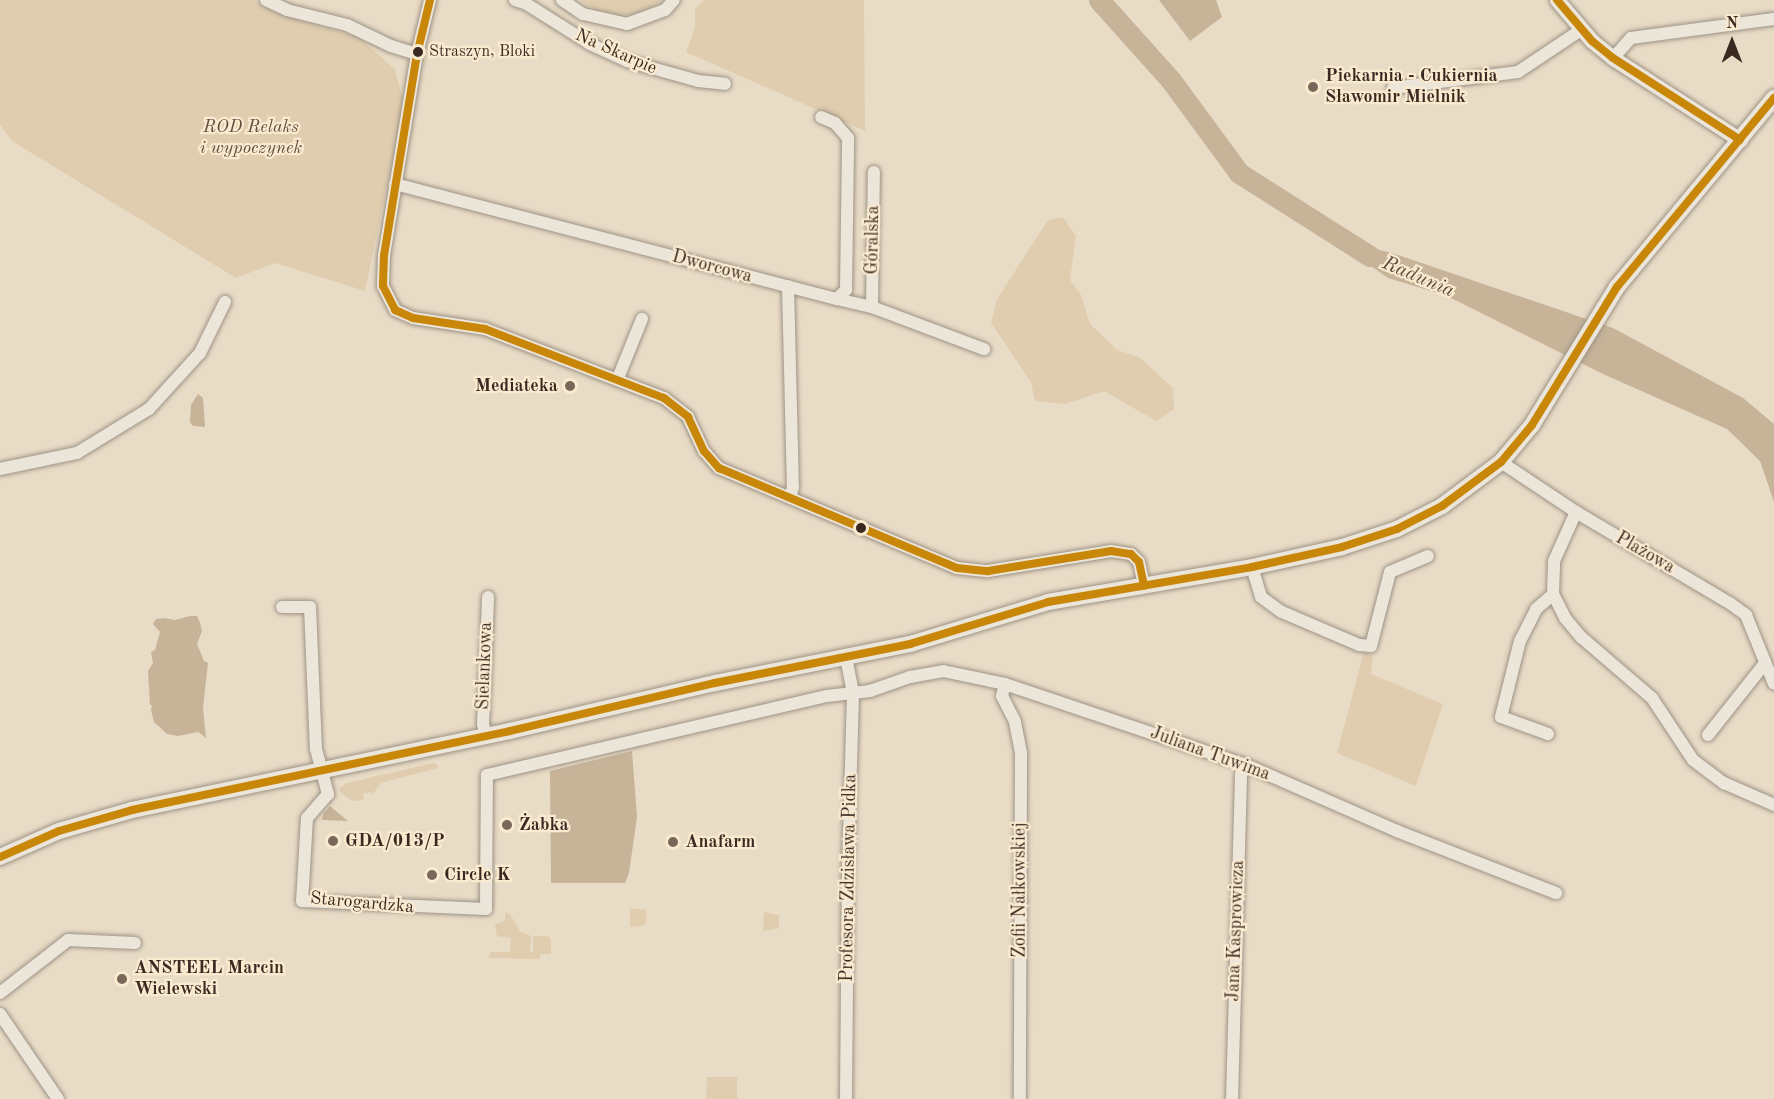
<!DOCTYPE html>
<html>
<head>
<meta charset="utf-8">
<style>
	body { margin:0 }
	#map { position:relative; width:1774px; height:1099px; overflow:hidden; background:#e9dcc6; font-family:"Old Standard TT",serif }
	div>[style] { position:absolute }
	.green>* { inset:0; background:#e0cdaf }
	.water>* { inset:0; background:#c6b398 }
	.river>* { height:21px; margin:-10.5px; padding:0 10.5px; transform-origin:10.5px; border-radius:10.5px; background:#c6b398 }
	.roads { filter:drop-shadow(0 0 2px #9d9386) drop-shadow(0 0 2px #9d9386) }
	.minor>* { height:12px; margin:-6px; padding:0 6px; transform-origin:6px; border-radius:6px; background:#ece5da }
	.tertiary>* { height:15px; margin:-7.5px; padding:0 7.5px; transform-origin:7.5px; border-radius:7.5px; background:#ece5da }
	.secondary>* { height:16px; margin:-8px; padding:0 8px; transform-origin:8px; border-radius:8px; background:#ece5da }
	.bus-1>* { height:8px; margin:-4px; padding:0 4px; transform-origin:4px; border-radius:4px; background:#c88708 }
	.dots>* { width:16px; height:16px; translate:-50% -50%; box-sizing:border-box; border:3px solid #faead0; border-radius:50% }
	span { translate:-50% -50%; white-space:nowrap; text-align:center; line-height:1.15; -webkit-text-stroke:4.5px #faead0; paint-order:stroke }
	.bus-label { font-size:16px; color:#392920 }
	.left { translate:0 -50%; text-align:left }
	.street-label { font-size:18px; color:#392920 }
	.poi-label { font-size:18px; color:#392920; font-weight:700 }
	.right { translate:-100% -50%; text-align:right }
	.park-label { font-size:18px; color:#614f3f; font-style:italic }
	.water-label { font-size:20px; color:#5f4d3e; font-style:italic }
	.north { position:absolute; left:1702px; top:12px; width:60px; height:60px; -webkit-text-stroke:4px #faead0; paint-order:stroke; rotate:0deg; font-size:16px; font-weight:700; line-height:24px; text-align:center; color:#392920 }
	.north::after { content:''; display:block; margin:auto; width:21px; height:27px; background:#392920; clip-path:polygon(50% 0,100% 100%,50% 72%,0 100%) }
</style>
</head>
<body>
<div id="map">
	<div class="green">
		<i style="clip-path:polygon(0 0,254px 0,284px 16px,358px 37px,395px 69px,404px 104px,365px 291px,275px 263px,236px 278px,12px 141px,0 125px)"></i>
		<i style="clip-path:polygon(580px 0,663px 0,645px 12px,619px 16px,597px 11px)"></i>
		<i style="clip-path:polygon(704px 0,864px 0,865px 131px,686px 52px,695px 27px,695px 10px)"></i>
		<i style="clip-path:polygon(1063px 217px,1076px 236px,1070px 280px,1081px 295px,1090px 324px,1117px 350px,1139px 357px,1173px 388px,1174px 409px,1156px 421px,1104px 391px,1065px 404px,1035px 401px,1031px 382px,991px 323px,997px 299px,1048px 220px)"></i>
		<i style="clip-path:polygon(1364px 652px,1373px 655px,1371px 674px,1443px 704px,1416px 786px,1337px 753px)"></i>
		<i style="clip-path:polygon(433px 763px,437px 765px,438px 768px,381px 783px,372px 795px,371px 792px,363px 794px,364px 800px,352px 801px,340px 792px,339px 789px,347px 783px)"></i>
		<i style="clip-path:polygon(630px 908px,646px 910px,647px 921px,643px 926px,630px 927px)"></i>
		<i style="clip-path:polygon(505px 912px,510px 914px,520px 931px,531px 936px,530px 952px,533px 952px,533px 936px,547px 936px,551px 938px,551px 954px,540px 954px,540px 959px,488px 958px,491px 952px,510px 952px,511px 938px,497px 936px,495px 924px,505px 921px)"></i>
		<i style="clip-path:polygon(764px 912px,779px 915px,779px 928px,763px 931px)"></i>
		<i style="clip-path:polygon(707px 1077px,737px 1077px,737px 1099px,706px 1099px)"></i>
	</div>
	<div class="water">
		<i style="clip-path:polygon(1159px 0,1216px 0,1222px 17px,1190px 41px)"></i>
		<i style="clip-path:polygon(1327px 235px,1401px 256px,1613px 328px,1743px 398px,1774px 424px,1774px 502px,1760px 461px,1727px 429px,1603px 374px,1447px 296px,1388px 278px)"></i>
		<i style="clip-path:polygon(198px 394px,203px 398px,205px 427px,193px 426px,190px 422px,191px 405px)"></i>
		<i style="clip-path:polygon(190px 616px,197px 616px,200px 623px,202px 631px,197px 644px,204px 661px,208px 663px,203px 708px,206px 738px,198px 732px,178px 736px,167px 734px,154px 722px,151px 710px,152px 705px,150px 705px,148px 671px,153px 663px,151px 652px,155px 650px,160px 632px,153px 624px,156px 619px,164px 618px,175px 620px)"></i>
		<i style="clip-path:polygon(632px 751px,637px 817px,629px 873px,625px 883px,551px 883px,550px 771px)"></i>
		<i style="clip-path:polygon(330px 806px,348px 821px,322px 820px,323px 814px)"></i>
	</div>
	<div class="river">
		<i style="left:1099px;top:0;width:106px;rotate:48.1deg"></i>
		<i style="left:1170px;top:79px;width:117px;rotate:53.7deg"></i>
		<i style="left:1239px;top:173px;width:155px;rotate:32.4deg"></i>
	</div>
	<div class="roads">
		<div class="minor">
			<i style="left:266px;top:0;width:23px;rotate:25deg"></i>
			<i style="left:287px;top:10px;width:62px;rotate:14deg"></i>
			<i style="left:347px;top:25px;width:49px;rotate:25.5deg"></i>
			<i style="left:391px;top:46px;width:27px;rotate:17deg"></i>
			<i style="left:430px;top:0;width:56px;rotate:103.5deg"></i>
			<i style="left:417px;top:54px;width:204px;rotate:99.3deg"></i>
			<i style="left:384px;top:255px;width:31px;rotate:92deg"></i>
			<i style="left:383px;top:286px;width:27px;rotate:63deg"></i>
			<i style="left:395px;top:310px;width:20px;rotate:24deg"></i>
			<i style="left:413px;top:318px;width:73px;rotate:8.7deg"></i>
			<i style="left:485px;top:329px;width:192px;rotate:21.1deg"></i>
			<i style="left:664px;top:398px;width:31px;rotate:38deg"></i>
			<i style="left:688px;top:417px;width:38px;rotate:65deg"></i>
			<i style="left:704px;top:451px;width:23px;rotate:49deg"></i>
			<i style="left:719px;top:468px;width:258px;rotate:22.8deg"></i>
			<i style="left:957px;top:568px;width:31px;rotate:6deg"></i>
			<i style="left:988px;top:571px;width:125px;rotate:-9.2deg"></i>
			<i style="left:1111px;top:551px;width:20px;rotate:9deg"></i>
			<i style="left:1131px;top:554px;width:11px;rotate:45deg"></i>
			<i style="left:1139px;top:562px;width:24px;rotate:78deg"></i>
			<i style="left:515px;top:0;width:10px;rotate:17deg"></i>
			<i style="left:525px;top:3px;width:77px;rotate:32.2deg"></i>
			<i style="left:590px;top:44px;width:41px;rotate:24.7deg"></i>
			<i style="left:627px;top:61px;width:74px;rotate:15.7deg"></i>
			<i style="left:698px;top:81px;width:27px;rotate:6deg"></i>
			<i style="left:562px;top:0;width:25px;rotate:34deg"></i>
			<i style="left:583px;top:14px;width:45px;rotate:12.8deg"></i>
			<i style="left:627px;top:24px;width:40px;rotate:-20.2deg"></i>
			<i style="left:665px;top:10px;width:13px;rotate:-48deg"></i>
			<i style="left:1613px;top:58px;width:27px;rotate:-48deg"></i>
			<i style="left:1631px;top:38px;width:144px;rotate:-7.6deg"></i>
			<i style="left:1393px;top:88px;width:126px;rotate:-7.3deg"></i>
			<i style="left:1518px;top:72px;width:76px;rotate:-33.7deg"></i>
			<i style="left:395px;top:184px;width:457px;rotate:14.6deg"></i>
			<i style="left:837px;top:299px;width:13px;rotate:-45deg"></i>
			<i style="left:846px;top:290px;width:152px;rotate:-89.2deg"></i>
			<i style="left:848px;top:138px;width:20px;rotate:-131deg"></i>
			<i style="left:835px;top:123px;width:15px;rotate:-157deg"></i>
			<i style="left:788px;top:286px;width:201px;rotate:88.6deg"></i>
			<i style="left:793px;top:487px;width:11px;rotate:105deg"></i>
			<i style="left:837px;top:299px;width:36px;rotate:13deg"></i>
			<i style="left:872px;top:307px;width:135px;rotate:-89.2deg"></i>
			<i style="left:872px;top:307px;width:120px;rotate:20.6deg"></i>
			<i style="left:618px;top:378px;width:64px;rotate:-67.9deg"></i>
			<i style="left:1501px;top:462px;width:90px;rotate:33.7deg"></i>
			<i style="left:1576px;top:512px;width:180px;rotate:30.7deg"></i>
			<i style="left:1731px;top:604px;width:19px;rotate:36deg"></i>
			<i style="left:1746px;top:615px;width:74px;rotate:67.9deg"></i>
			<i style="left:0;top:469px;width:79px;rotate:-11.7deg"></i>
			<i style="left:77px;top:453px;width:84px;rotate:-31.4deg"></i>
			<i style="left:149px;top:409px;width:76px;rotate:-47.7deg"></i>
			<i style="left:200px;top:353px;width:57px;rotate:-63.9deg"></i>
			<i style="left:1252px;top:567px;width:31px;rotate:73deg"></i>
			<i style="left:1261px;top:597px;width:26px;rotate:36deg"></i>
			<i style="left:1282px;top:612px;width:84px;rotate:23.2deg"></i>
			<i style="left:1359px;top:645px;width:12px;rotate:5deg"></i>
			<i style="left:1371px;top:646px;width:76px;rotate:-75.6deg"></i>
			<i style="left:1390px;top:572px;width:41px;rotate:-22.8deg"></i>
			<i style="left:1553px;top:594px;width:27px;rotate:63deg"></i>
			<i style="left:1565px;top:618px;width:25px;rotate:50deg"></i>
			<i style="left:1581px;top:637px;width:94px;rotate:40.7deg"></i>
			<i style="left:1652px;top:698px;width:74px;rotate:56.5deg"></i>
			<i style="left:1693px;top:760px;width:39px;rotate:37deg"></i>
			<i style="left:1724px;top:783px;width:55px;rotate:23.7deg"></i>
			<i style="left:282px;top:607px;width:28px"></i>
			<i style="left:310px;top:607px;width:142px;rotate:87.6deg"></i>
			<i style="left:316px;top:749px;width:47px;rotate:75.1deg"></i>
			<i style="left:328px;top:794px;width:32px;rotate:131deg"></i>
			<i style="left:307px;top:818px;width:83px;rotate:93.4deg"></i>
			<i style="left:302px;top:901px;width:184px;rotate:2.5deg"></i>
			<i style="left:486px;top:909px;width:134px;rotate:-89.6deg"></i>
			<i style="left:487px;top:775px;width:349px;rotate:-13.1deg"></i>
			<i style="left:827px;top:696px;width:43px;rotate:-6.6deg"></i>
			<i style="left:870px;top:691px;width:42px;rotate:-19.3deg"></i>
			<i style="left:910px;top:677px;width:34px;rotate:-10deg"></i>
			<i style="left:943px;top:671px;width:63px;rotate:11.8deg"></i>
			<i style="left:1005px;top:684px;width:254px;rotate:18.6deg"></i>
			<i style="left:1246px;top:765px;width:165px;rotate:23.6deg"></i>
			<i style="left:1397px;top:831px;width:171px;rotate:21.3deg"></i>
			<i style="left:846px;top:657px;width:37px;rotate:79deg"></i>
			<i style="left:853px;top:693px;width:176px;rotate:91.6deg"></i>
			<i style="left:848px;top:869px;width:230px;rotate:90.5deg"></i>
			<i style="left:1005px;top:684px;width:12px;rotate:104deg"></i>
			<i style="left:1002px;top:696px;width:29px;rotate:63deg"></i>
			<i style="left:1015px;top:722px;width:32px;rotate:79deg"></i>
			<i style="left:1021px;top:753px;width:346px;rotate:90.2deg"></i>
			<i style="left:1548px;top:734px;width:50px;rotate:-160.1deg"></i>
			<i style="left:1501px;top:717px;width:78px;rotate:-76deg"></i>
			<i style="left:1520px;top:641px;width:36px;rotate:-63deg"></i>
			<i style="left:1536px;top:609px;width:23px;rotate:-41deg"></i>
			<i style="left:1553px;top:594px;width:33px;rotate:-88deg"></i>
			<i style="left:1554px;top:561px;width:54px;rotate:-65.8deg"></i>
			<i style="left:1708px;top:735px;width:92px;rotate:-51.6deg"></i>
			<i style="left:486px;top:736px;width:12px;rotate:-104deg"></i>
			<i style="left:483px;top:724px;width:127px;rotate:-87.7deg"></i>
			<i style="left:0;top:993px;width:86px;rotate:-37.9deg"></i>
			<i style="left:68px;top:940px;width:67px;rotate:2.6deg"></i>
			<i style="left:0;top:1014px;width:103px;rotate:55.7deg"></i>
			<i style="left:1232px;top:1099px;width:324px;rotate:-88.4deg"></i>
			<i style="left:1241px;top:775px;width:11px;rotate:-63deg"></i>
		</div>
		<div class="tertiary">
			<i style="left:1557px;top:0;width:54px;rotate:49.5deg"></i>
			<i style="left:1592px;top:41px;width:27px;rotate:39deg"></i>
			<i style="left:1613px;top:58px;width:151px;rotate:32.8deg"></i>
		</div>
		<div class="secondary">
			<i style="left:0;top:857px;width:64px;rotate:-23.8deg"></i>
			<i style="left:59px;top:831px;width:76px;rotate:-16deg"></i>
			<i style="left:132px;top:810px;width:386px;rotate:-11.8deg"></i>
			<i style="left:510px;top:731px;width:211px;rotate:-13.2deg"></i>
			<i style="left:715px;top:683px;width:199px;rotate:-11.3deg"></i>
			<i style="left:910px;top:644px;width:144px;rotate:-16.9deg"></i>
			<i style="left:1048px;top:602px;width:207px;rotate:-9.7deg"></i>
			<i style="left:1252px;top:567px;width:92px;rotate:-12.5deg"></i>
			<i style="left:1342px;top:547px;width:58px;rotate:-18.1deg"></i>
			<i style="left:1397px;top:529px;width:51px;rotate:-27.1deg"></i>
			<i style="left:1442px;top:506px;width:74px;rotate:-36.7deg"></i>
			<i style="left:1501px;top:462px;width:48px;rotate:-50deg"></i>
			<i style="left:1532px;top:425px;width:162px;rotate:-58.4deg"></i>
			<i style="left:1617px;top:287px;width:246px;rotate:-50.3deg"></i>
		</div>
	</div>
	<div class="bus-1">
		<i style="left:430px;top:0;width:56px;rotate:103.5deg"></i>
		<i style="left:417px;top:54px;width:204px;rotate:99.3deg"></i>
		<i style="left:384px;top:255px;width:31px;rotate:92deg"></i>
		<i style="left:383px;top:286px;width:27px;rotate:63deg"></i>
		<i style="left:395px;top:310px;width:20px;rotate:24deg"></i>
		<i style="left:413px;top:318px;width:73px;rotate:8.7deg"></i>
		<i style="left:485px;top:329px;width:192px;rotate:21.1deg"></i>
		<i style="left:664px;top:398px;width:31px;rotate:38deg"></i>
		<i style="left:688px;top:417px;width:38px;rotate:65deg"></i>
		<i style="left:704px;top:451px;width:23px;rotate:49deg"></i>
		<i style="left:719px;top:468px;width:258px;rotate:22.8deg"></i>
		<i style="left:957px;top:568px;width:31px;rotate:6deg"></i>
		<i style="left:988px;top:571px;width:125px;rotate:-9.2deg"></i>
		<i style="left:1111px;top:551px;width:20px;rotate:9deg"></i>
		<i style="left:1131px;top:554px;width:11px;rotate:45deg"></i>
		<i style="left:1139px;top:562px;width:24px;rotate:78deg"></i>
		<i style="left:1557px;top:0;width:54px;rotate:49.5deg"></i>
		<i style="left:1592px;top:41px;width:27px;rotate:39deg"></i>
		<i style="left:1613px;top:58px;width:151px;rotate:32.8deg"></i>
		<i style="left:0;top:857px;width:64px;rotate:-23.8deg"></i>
		<i style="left:59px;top:831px;width:76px;rotate:-16deg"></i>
		<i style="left:132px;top:810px;width:386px;rotate:-11.8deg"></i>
		<i style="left:510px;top:731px;width:211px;rotate:-13.2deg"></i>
		<i style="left:715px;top:683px;width:199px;rotate:-11.3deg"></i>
		<i style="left:910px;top:644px;width:144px;rotate:-16.9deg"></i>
		<i style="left:1048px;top:602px;width:207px;rotate:-9.7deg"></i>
		<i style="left:1252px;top:567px;width:92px;rotate:-12.5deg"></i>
		<i style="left:1342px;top:547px;width:58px;rotate:-18.1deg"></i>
		<i style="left:1397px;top:529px;width:51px;rotate:-27.1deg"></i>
		<i style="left:1442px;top:506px;width:74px;rotate:-36.7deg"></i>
		<i style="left:1501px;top:462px;width:48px;rotate:-50deg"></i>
		<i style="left:1532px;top:425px;width:162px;rotate:-58.4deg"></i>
		<i style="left:1617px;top:287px;width:246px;rotate:-50.3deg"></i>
	</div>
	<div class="dots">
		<i style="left:418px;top:52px;background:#392920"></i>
		<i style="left:1313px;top:87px;background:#77685a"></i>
		<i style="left:570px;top:386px;background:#77685a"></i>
		<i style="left:861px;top:528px;background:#392920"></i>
		<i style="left:507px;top:825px;background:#77685a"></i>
		<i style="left:333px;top:841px;background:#77685a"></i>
		<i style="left:673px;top:842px;background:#77685a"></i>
		<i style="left:432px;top:875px;background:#77685a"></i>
		<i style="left:122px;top:979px;background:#77685a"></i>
	</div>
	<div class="bus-label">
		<span class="left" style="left:429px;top:52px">Straszyn, Bloki</span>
	</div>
	<div class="street-label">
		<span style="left:616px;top:52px;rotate:24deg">Na Skarpie</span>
		<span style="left:873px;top:240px;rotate:-89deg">Góralska</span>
		<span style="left:712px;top:267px;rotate:15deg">Dworcowa</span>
		<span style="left:1645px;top:553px;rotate:30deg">Plażowa</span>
		<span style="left:485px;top:666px;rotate:-88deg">Sielankowa</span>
		<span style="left:1210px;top:754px;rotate:20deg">Juliana Tuwima</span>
		<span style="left:849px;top:878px;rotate:-89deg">Profesora Zdzisława Pidka</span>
		<span style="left:1020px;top:890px;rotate:-90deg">Zofii Nałkowskiej</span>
		<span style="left:362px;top:903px;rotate:5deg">Starogardzka</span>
		<span style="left:1236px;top:931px;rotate:-88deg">Jana Kasprowicza</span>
	</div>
	<div class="poi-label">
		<span class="left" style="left:1325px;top:87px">Piekarnia - Cukiernia<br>Sławomir Mielnik</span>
		<span class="right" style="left:558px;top:386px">Mediateka</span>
		<span class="left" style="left:519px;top:825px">Żabka</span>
		<span class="left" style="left:345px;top:841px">GDA/013/P</span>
		<span class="left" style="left:685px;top:842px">Anafarm</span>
		<span class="left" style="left:444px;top:875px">Circle K</span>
		<span class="left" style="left:134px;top:979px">ANSTEEL Marcin<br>Wielewski</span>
	</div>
	<div class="park-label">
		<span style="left:251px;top:138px">ROD Relaks<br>i wypoczynek</span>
	</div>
	<div class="water-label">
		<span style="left:1418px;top:278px;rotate:23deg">Radunia</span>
	</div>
	<div class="north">N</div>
</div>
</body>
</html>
